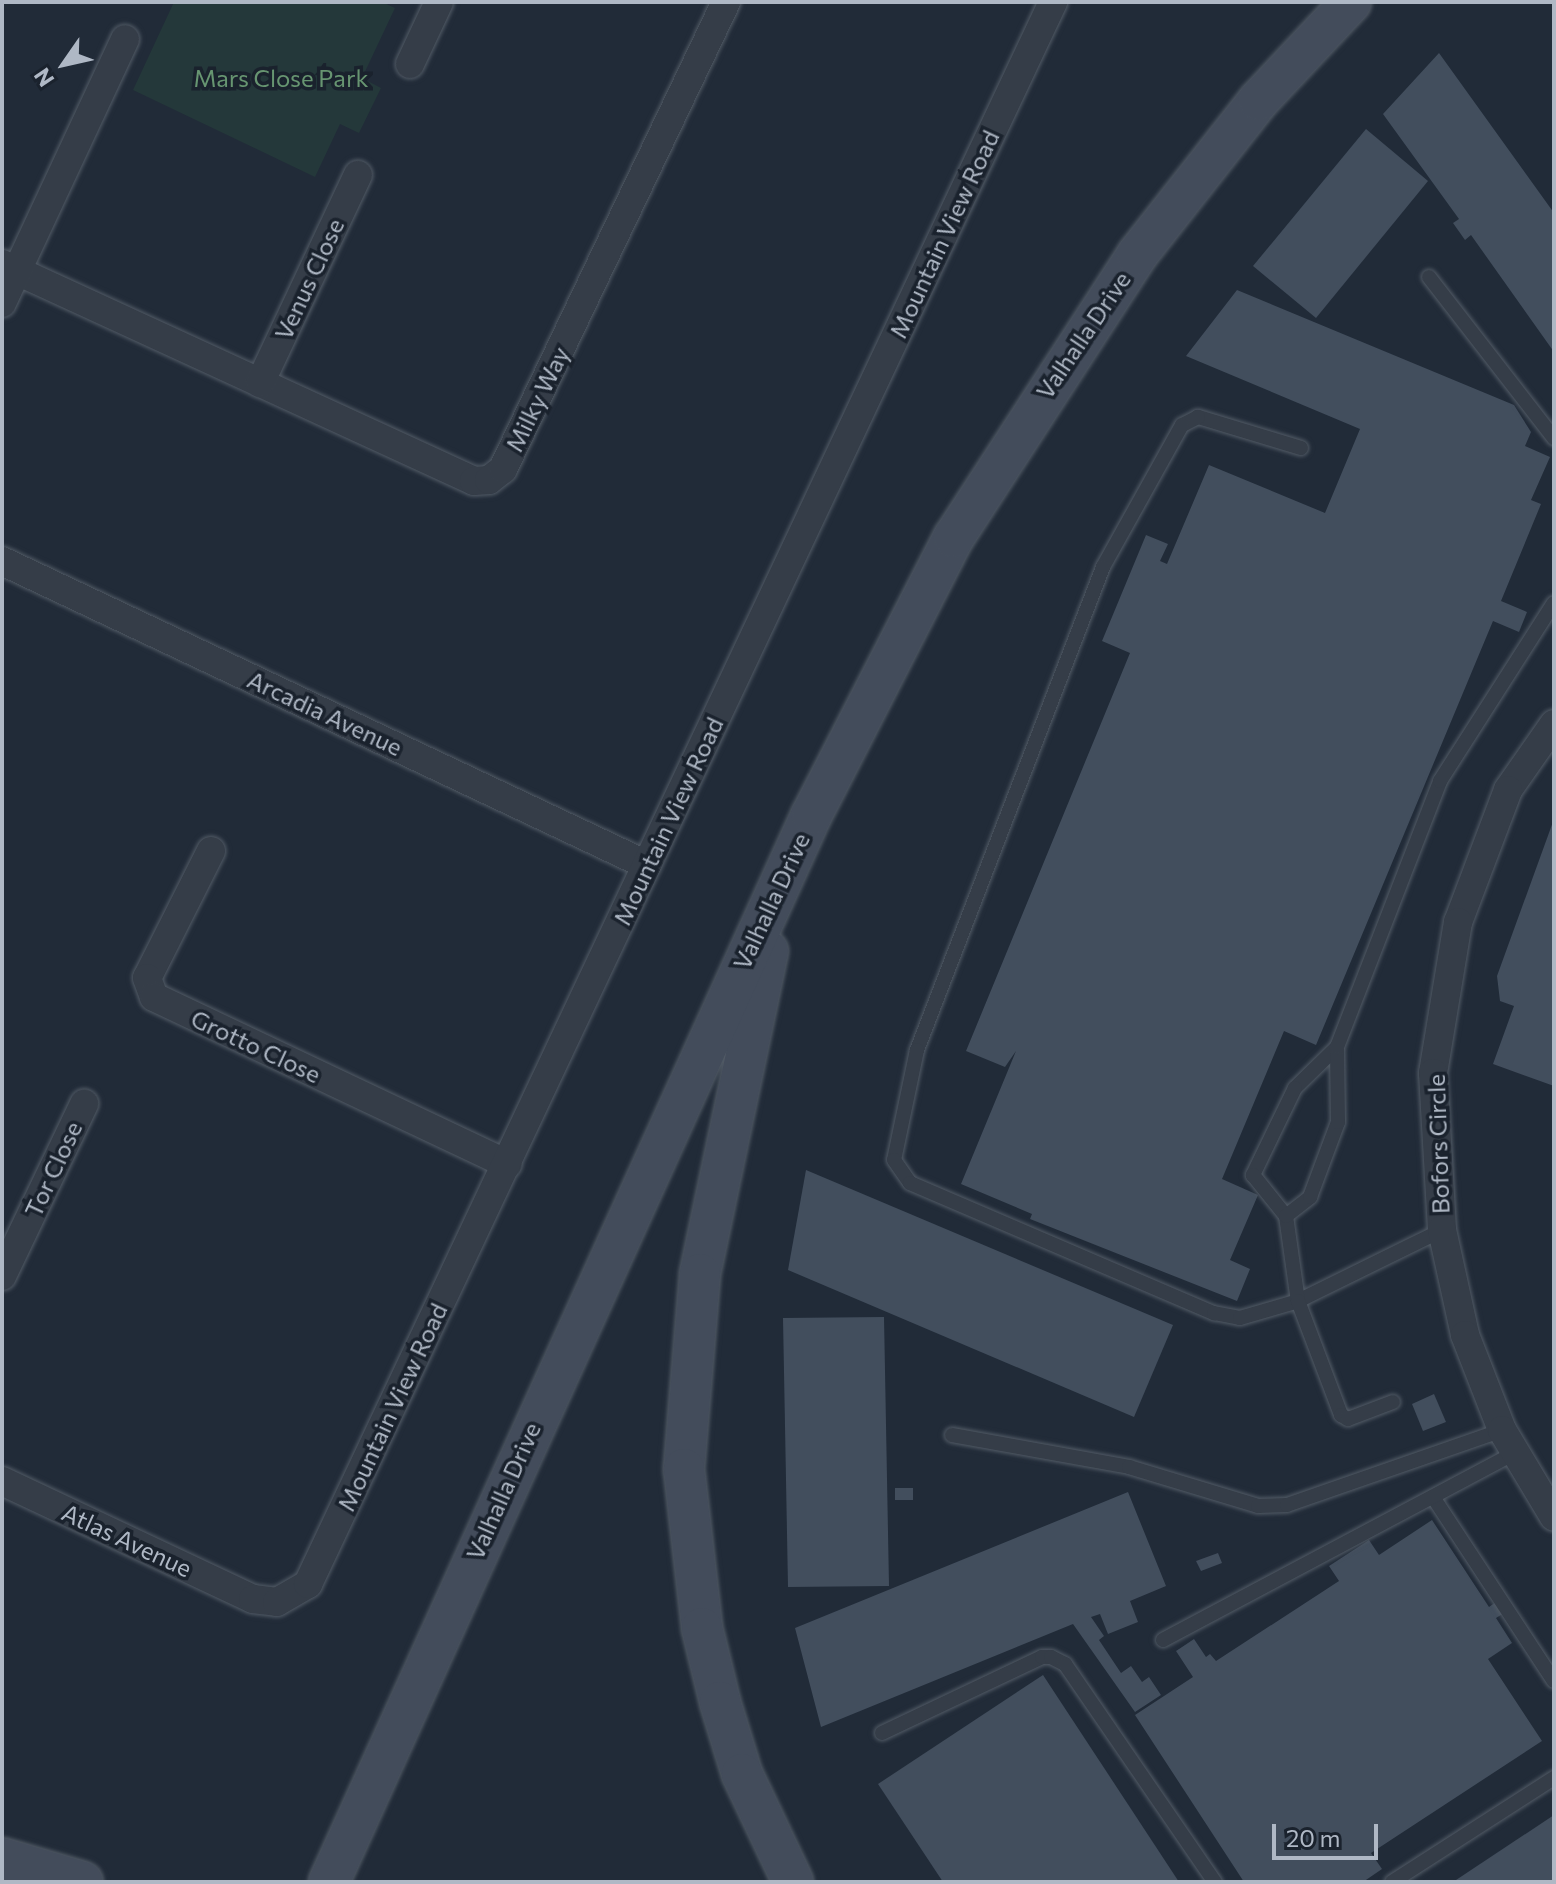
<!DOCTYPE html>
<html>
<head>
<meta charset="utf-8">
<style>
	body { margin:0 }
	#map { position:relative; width:1556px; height:1884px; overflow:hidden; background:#212b38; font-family:Commissioner,sans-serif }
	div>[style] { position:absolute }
	.green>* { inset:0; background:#24383a }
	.building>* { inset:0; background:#424e5d }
	.roads { filter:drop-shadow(0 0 2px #525b66) drop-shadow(0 0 2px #525b66) }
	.lane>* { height:14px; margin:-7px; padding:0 7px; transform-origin:7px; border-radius:7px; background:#353d48 }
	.street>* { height:28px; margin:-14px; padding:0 14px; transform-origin:14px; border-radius:14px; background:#353d48 }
	.secondary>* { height:40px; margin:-20px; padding:0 20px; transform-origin:20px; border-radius:20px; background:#434c5b }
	span { translate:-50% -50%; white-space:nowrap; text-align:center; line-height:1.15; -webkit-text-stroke:7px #1a222d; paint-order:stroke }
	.park-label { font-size:24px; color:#679571 }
	.street-label { font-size:24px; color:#afb8c5 }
	.frame { position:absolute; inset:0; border:4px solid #afb8c5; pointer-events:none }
	.north { position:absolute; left:24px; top:24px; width:80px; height:80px; -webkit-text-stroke:6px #1a222d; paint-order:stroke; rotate:236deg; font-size:22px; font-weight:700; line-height:32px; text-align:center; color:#afb8c5 }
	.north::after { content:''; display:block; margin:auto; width:28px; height:36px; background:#afb8c5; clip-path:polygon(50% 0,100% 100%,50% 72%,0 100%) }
	.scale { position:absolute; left:1272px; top:1824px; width:106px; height:36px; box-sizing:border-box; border:4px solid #afb8c5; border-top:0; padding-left:10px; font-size:24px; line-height:28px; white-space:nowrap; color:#afb8c5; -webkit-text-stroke:6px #1a222d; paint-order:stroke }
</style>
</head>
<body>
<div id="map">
	<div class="green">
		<i style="clip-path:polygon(174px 2px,382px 2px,395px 8px,362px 78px,381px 88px,359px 133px,340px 124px,315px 177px,133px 90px)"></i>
	</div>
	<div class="building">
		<i style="clip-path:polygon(1439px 53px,1554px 213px,1554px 352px,1471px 235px,1465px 240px,1453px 223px,1459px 219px,1383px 114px)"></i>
		<i style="clip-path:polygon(1366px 129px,1428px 181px,1316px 318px,1253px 266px)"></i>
		<i style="clip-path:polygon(1237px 290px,1514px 405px,1531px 432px,1525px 446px,1550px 457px,1531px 500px,1541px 504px,1501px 601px,1527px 612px,1519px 632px,1493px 621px,1316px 1045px,1284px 1031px,1222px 1179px,1258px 1195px,1230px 1260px,1250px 1269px,1237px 1301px,1030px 1219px,1032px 1214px,961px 1184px,1016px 1051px,1005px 1067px,966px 1051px,1130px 653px,1102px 641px,1146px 535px,1168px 544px,1160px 561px,1167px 564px,1209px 465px,1325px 513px,1360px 429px,1186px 356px)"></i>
		<i style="clip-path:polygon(1554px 819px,1554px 1086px,1493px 1064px,1514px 1006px,1500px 1001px,1497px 976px)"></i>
		<i style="clip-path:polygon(806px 1170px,1173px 1325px,1134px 1417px,788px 1270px)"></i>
		<i style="clip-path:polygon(884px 1317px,889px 1586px,788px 1587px,783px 1318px)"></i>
		<i style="clip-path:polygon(1434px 1394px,1446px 1422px,1423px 1431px,1412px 1404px)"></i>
		<i style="clip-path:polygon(895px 1488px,913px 1488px,913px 1500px,895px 1500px)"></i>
		<i style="clip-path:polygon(1128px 1492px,1166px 1586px,1130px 1601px,1138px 1622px,1108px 1634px,1100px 1614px,1091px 1617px,1104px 1636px,1099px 1640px,1121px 1673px,1131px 1666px,1142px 1682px,1149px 1677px,1161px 1695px,1135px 1712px,1073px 1624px,821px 1727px,795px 1628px)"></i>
		<i style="clip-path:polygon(1432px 1520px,1489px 1607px,1496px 1602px,1504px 1613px,1496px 1618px,1512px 1643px,1488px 1659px,1542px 1741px,1371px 1853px,1382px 1869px,1363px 1882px,1244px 1882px,1135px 1715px,1193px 1677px,1176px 1651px,1194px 1639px,1206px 1657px,1210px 1654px,1216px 1661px,1339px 1581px,1329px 1566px,1369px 1540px,1379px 1555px)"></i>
		<i style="clip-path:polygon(1218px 1553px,1222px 1563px,1201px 1571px,1196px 1561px)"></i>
		<i style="clip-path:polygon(1043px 1675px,1179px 1882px,943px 1882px,878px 1784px)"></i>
		<i style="clip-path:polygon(1554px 1815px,1554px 1882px,1453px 1882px)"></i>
	</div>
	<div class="roads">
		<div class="lane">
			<i style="left:1429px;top:277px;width:204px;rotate:52.2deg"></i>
			<i style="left:1301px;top:448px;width:108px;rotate:-163.2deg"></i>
			<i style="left:1198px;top:417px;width:18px;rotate:153deg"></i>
			<i style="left:1182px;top:425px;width:162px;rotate:119.1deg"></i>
			<i style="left:1103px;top:567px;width:518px;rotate:111.06deg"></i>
			<i style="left:917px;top:1050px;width:112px;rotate:101.8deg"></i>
			<i style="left:894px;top:1160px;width:28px;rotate:55deg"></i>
			<i style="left:910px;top:1183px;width:331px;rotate:23.2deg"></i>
			<i style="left:1214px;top:1313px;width:26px;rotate:11deg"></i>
			<i style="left:1240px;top:1318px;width:60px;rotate:-16.3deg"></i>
			<i style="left:1298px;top:1301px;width:161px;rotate:-26.2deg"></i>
			<i style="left:1337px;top:1047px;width:59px;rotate:135.7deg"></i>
			<i style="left:1295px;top:1088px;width:97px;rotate:115.8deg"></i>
			<i style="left:1253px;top:1175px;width:53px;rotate:51.2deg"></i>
			<i style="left:1286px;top:1216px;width:86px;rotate:82deg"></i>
			<i style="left:1298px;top:1301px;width:122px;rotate:69.3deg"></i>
			<i style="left:1341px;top:1415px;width:8px;rotate:30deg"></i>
			<i style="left:1348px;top:1419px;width:48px;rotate:-20.7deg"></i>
			<i style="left:1286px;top:1216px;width:31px;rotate:-38deg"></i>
			<i style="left:1310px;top:1197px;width:80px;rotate:-69.5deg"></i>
			<i style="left:1338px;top:1122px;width:75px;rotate:-90.8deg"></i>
			<i style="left:1337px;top:1047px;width:285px;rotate:-68.8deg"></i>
			<i style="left:1440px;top:781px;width:211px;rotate:-57.4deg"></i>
			<i style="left:952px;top:1435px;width:180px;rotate:10.2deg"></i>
			<i style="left:1129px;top:1467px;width:135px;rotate:16.8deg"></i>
			<i style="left:1258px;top:1506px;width:29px;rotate:-2deg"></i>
			<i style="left:1287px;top:1505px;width:228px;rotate:-19.2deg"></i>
			<i style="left:1433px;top:1497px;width:220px;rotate:56.7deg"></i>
			<i style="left:1163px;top:1640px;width:399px;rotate:-28deg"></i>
			<i style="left:882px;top:1733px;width:177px;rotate:-25.4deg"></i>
			<i style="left:1042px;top:1657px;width:9px"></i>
			<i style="left:1051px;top:1657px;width:16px;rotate:27deg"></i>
			<i style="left:1065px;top:1664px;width:265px;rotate:55.5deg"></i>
			<i style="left:1392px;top:1882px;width:193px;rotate:-32.7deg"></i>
		</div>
		<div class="street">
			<i style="left:410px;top:64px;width:68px;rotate:-64.9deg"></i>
			<i style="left:2px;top:264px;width:519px;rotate:24.69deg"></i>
			<i style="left:474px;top:481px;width:15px;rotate:-4deg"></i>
			<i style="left:489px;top:480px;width:18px;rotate:-38deg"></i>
			<i style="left:503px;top:469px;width:518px;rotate:-64.47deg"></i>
			<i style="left:2px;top:303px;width:291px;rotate:-65deg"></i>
			<i style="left:260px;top:383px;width:230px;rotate:-64.8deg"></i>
			<i style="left:2px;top:561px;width:713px;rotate:25.24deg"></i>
			<i style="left:1554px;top:724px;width:80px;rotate:124.9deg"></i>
			<i style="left:1508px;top:790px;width:141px;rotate:110.7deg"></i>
			<i style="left:1458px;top:922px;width:153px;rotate:99.4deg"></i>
			<i style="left:1433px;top:1073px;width:157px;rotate:86.7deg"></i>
			<i style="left:1442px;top:1230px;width:107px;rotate:77.6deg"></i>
			<i style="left:1465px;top:1335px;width:102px;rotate:68.7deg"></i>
			<i style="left:1502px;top:1430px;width:101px;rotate:59.1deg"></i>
			<i style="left:211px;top:851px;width:142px;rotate:116.7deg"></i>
			<i style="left:147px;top:978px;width:20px;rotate:70deg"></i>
			<i style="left:154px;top:997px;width:391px;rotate:25.3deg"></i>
			<i style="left:2px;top:1276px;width:191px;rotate:-64.5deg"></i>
			<i style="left:2px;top:1481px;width:277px;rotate:25.2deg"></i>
			<i style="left:253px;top:1599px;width:24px;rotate:7deg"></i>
			<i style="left:277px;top:1602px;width:36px;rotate:-30deg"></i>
			<i style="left:308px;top:1584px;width:1749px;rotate:-64.78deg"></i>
		</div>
		<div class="secondary">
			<i style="left:768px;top:951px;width:330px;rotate:101.9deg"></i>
			<i style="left:700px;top:1274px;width:196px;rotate:94.7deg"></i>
			<i style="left:684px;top:1469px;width:160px;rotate:83.5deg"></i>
			<i style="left:702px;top:1628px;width:76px;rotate:76.3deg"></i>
			<i style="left:720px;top:1702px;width:75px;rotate:73deg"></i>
			<i style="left:742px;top:1774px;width:119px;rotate:64.7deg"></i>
			<i style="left:2px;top:1858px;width:84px;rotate:16.5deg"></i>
			<i style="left:329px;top:1882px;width:1172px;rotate:-65.67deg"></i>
			<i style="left:812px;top:814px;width:311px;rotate:-62.9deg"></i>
			<i style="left:954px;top:537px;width:336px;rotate:-57deg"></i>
			<i style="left:1137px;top:255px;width:197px;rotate:-51.8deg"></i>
			<i style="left:1259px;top:100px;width:134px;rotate:-46.8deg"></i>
		</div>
	</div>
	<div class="park-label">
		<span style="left:281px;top:78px">Mars Close Park</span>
	</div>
	<div class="street-label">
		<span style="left:944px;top:234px;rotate:-65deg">Mountain View Road</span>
		<span style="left:309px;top:279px;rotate:-65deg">Venus Close</span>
		<span style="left:1083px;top:335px;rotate:-56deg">Valhalla Drive</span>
		<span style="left:537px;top:399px;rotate:-64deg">Milky Way</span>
		<span style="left:325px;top:713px;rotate:25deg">Arcadia Avenue</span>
		<span style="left:668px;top:821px;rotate:-65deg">Mountain View Road</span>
		<span style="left:771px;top:901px;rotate:-65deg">Valhalla Drive</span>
		<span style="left:256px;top:1046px;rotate:25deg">Grotto Close</span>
		<span style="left:1438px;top:1144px;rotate:-92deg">Bofors Circle</span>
		<span style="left:53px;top:1169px;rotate:-65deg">Tor Close</span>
		<span style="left:392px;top:1407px;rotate:-65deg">Mountain View Road</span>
		<span style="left:503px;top:1491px;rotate:-66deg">Valhalla Drive</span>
		<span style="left:127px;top:1540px;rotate:25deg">Atlas Avenue</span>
	</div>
	<div class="frame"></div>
	<div class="north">N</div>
	<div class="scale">20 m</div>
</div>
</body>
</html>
